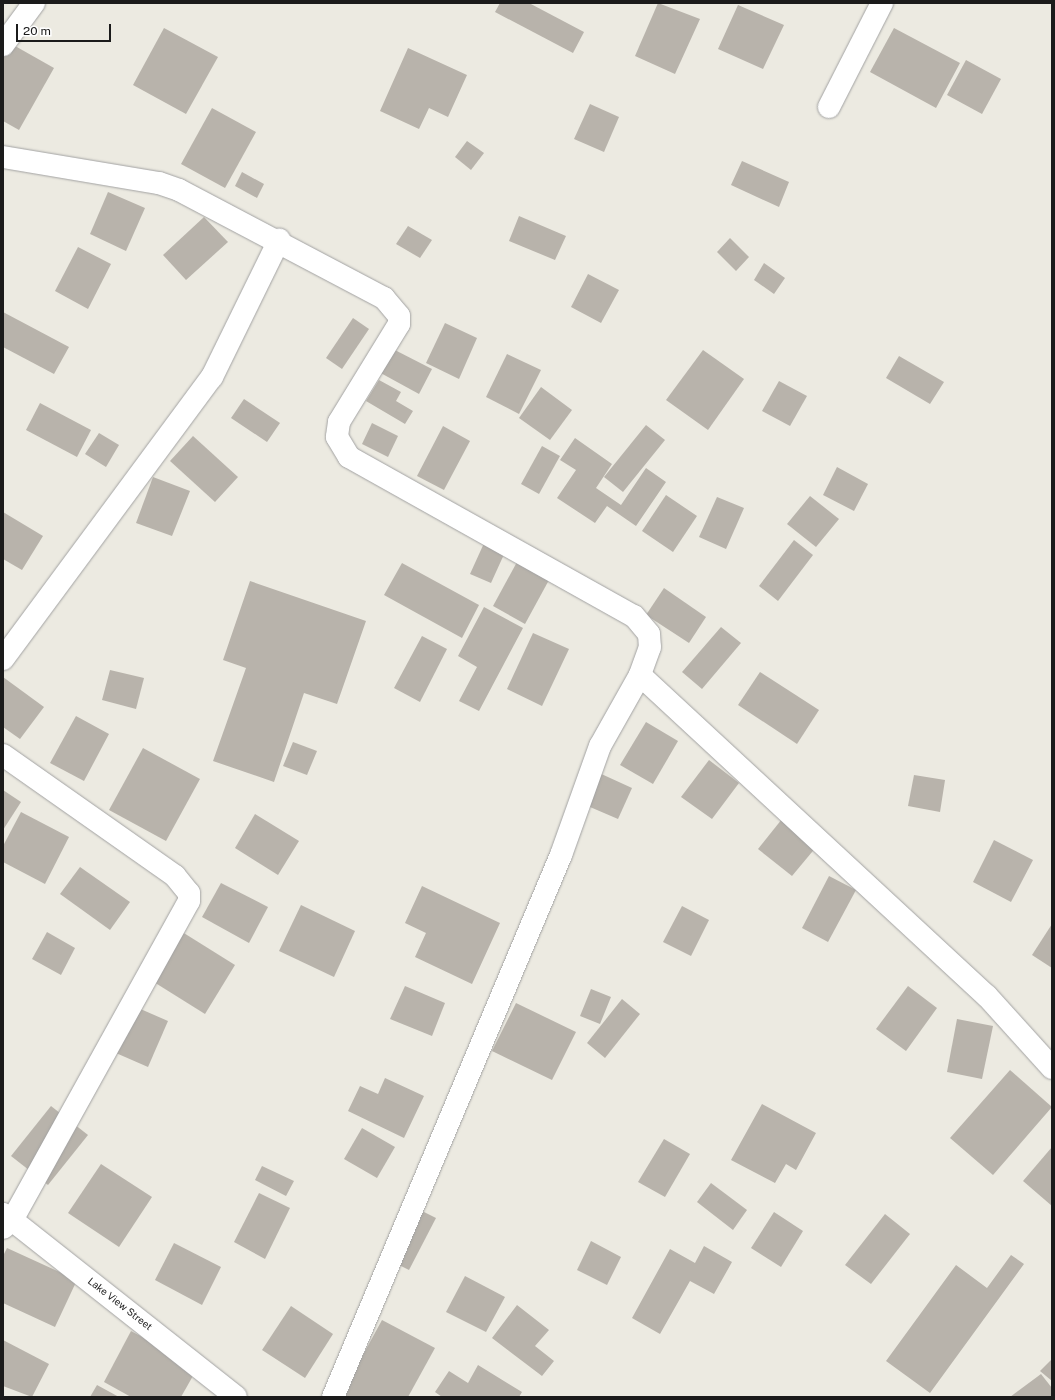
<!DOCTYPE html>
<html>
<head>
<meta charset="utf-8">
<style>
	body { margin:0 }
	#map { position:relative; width:1055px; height:1400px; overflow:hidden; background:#eceae1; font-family:"Public Sans",sans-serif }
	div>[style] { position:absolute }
	.building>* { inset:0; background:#b8b3ab }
	.roads { filter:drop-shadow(0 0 1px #a2a2a2) drop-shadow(0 0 1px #a2a2a2) }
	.street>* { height:22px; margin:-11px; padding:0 11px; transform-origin:11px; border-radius:11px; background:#fff }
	span { translate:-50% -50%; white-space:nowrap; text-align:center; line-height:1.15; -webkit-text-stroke:3px #fff; paint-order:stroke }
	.street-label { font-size:10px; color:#1b1b1b }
	.frame { position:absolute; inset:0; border:4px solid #1b1b1b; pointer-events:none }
	.scale { position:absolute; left:16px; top:24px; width:95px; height:18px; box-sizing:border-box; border:2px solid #1b1b1b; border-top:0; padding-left:5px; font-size:12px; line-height:14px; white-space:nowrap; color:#1b1b1b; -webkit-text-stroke:3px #fff; paint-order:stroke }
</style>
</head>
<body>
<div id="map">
	<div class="building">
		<i style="clip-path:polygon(500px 3px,529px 3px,584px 32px,573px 53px,495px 12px)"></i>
		<i style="clip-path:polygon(658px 3px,700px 19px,675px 74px,635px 56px)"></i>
		<i style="clip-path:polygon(738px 5px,784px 25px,763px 69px,718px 49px)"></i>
		<i style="clip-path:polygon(164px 28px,218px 57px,186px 114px,133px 85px)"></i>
		<i style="clip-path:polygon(894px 28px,960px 63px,936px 108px,870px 72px)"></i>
		<i style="clip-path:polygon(8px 42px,54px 68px,19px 130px,3px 121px,3px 51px)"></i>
		<i style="clip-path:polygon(408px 48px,467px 75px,448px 117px,429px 108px,419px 129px,380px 111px)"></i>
		<i style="clip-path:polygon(966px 60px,1001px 79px,982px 114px,947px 95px)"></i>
		<i style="clip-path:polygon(590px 104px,619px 117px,604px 152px,574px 139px)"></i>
		<i style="clip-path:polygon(212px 108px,256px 132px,225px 188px,181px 164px)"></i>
		<i style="clip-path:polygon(467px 141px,484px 153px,471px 170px,455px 157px)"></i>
		<i style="clip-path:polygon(742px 161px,789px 182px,779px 207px,731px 185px)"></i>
		<i style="clip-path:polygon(242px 172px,264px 184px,257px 198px,235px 186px)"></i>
		<i style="clip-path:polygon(108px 192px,145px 208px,126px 251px,90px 234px)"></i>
		<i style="clip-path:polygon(519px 216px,566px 236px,555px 260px,509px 241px)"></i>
		<i style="clip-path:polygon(204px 217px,228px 242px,186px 280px,163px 255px)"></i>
		<i style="clip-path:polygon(408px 226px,432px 240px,420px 258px,396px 244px)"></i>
		<i style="clip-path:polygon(730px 238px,749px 257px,736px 271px,717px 252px)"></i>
		<i style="clip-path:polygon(78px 247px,111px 264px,88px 309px,55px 291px)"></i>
		<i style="clip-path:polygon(764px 263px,785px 278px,774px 294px,754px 280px)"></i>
		<i style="clip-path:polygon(588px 274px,619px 290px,601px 323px,571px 307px)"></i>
		<i style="clip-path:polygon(3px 312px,69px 347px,54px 374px,3px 347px)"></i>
		<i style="clip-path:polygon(353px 318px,369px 329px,342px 369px,326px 358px)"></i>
		<i style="clip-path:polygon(445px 323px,477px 338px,459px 379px,426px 363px)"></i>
		<i style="clip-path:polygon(389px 347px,432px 369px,419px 394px,377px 371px)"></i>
		<i style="clip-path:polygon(703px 350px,744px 379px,708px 430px,666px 400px)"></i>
		<i style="clip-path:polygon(507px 354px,541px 370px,519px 414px,486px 397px)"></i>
		<i style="clip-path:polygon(899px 356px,944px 382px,930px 404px,886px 378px)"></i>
		<i style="clip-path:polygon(379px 380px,401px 392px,396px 401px,413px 411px,405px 424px,366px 401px)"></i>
		<i style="clip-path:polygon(779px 381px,807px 396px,790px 426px,762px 411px)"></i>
		<i style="clip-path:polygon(541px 387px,572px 410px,550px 440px,519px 418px)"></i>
		<i style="clip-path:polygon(244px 399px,280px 423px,267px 442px,231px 418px)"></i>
		<i style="clip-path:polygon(40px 403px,91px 430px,77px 457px,26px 430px)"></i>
		<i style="clip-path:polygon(372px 423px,398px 436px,388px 457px,362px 444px)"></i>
		<i style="clip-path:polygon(646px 425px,665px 440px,623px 492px,604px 477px)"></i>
		<i style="clip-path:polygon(443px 426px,470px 441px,444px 490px,417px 476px)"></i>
		<i style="clip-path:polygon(99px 433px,119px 445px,106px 467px,85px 454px)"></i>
		<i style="clip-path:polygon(193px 436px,238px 477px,215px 502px,170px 461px)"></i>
		<i style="clip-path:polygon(575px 438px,612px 464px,596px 488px,621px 505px,646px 468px,666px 482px,636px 526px,607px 506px,595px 523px,557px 498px,576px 470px,560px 460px)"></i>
		<i style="clip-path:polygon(542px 446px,560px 456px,539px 494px,521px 484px)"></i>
		<i style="clip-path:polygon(837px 467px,868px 484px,854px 511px,823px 495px)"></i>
		<i style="clip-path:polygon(153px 477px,190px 491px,172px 536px,136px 523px)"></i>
		<i style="clip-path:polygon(666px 495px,697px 516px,673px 552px,642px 531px)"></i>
		<i style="clip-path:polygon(810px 496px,839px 519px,816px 547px,787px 524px)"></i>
		<i style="clip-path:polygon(717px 497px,744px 508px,726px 549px,699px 537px)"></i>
		<i style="clip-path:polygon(3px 512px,43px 536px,22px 570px,3px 559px)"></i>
		<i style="clip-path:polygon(794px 540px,813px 555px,778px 601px,759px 586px)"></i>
		<i style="clip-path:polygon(485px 541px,506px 550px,491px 583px,470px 574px)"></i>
		<i style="clip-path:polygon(517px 562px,549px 580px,525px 624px,493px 606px)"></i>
		<i style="clip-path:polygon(402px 563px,479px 605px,462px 638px,384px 595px)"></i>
		<i style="clip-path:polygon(250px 581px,366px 621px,337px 704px,304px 693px,274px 782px,213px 761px,246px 668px,223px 660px)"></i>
		<i style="clip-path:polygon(664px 588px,706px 617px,689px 643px,646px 615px)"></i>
		<i style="clip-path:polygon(484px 607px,523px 628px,479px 711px,459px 701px,477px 667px,458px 656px)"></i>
		<i style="clip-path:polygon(721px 627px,741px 643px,702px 689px,682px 672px)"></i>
		<i style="clip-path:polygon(533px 633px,569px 649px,542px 706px,507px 689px)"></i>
		<i style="clip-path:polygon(422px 636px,447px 649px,420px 702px,394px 688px)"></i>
		<i style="clip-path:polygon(110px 670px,144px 678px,136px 709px,102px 700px)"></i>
		<i style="clip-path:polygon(760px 672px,819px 710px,797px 744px,738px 705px)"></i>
		<i style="clip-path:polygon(3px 677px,44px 707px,20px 739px,3px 727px)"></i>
		<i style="clip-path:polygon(76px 716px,109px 734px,84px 781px,50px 763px)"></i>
		<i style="clip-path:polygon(646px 722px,678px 741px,653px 784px,620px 765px)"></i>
		<i style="clip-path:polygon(293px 742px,317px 751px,307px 775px,283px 766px)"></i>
		<i style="clip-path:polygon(143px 748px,200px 779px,166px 841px,109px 810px)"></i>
		<i style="clip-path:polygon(709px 760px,739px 783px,712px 819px,681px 797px)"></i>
		<i style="clip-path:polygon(597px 772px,632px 788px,618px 819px,583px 804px)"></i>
		<i style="clip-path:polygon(914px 775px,945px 780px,940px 812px,908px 806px)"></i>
		<i style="clip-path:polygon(3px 790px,21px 802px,3px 830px)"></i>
		<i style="clip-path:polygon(21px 812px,69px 837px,45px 884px,3px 862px,3px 846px)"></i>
		<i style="clip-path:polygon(255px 814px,299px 841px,278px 875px,235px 848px)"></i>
		<i style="clip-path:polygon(782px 819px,817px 846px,792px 876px,758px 849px)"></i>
		<i style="clip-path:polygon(994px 840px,1033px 860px,1011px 902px,973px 882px)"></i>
		<i style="clip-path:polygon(80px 867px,130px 902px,110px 930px,60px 894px)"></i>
		<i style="clip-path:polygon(829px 876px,856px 890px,828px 942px,802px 928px)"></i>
		<i style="clip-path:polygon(221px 883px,268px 907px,249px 943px,202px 917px)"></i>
		<i style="clip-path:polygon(422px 886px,500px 923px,472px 984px,415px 957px,426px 933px,405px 923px)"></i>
		<i style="clip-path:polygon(301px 905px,355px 931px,334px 977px,279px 951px)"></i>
		<i style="clip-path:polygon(682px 906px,709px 920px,691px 956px,663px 942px)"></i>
		<i style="clip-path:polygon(1052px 924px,1052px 968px,1032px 955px)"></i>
		<i style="clip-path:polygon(179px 930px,235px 965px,205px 1014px,149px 979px)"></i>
		<i style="clip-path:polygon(47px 932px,75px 948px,61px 975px,32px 959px)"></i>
		<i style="clip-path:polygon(405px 986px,445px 1003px,432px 1036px,390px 1019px)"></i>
		<i style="clip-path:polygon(908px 986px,937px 1008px,906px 1051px,876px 1029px)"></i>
		<i style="clip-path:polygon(591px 989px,611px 997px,600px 1024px,580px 1016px)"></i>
		<i style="clip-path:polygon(622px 999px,640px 1014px,605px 1058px,587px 1043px)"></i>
		<i style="clip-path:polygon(516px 1003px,576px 1032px,552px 1080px,492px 1051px)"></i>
		<i style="clip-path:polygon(129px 1004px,168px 1021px,148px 1067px,109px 1050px)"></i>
		<i style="clip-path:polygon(957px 1019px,993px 1026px,982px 1079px,947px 1072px)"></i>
		<i style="clip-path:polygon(1010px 1070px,1052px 1107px,993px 1175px,950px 1138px)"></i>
		<i style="clip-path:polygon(385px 1078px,424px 1096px,404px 1138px,348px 1111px,360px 1086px,378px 1094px)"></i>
		<i style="clip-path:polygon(762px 1104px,816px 1133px,796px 1170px,786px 1164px,775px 1183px,731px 1160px)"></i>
		<i style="clip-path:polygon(51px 1106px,88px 1135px,48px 1185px,11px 1156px)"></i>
		<i style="clip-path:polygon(362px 1128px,395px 1147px,377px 1178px,344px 1159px)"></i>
		<i style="clip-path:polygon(664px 1139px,690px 1154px,665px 1197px,638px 1182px)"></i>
		<i style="clip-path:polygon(1052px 1147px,1052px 1206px,1023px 1181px)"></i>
		<i style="clip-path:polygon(101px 1164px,152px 1197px,119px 1247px,68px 1213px)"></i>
		<i style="clip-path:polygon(262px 1166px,294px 1181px,286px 1196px,255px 1180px)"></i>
		<i style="clip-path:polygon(711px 1183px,747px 1210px,733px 1230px,697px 1202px)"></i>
		<i style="clip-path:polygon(259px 1193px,290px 1208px,265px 1259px,234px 1242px)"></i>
		<i style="clip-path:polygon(408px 1204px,436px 1218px,409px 1270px,381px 1256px)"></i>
		<i style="clip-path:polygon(774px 1212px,803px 1231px,781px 1267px,751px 1248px)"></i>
		<i style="clip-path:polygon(885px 1214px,910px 1234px,871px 1284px,845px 1265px)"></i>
		<i style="clip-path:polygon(591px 1241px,621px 1257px,607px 1285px,577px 1270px)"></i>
		<i style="clip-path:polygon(174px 1243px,221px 1267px,202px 1305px,155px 1280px)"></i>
		<i style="clip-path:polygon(704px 1246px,732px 1262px,714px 1294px,690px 1281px,660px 1334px,632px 1318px,670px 1249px,695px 1263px)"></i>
		<i style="clip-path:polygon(7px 1248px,77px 1280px,55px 1327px,3px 1303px,3px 1256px)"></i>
		<i style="clip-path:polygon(1011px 1255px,1024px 1264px,930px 1393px,886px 1361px,956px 1265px,987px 1288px)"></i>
		<i style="clip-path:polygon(465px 1276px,505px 1297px,486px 1332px,446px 1312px)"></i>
		<i style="clip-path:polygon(517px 1305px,549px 1330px,535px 1346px,554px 1361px,542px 1376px,492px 1338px)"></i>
		<i style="clip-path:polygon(291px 1306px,333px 1334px,305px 1378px,262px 1350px)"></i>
		<i style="clip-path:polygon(382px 1320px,435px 1348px,408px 1397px,340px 1397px)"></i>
		<i style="clip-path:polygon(131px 1331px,198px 1367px,181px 1397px,131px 1397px,104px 1382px)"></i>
		<i style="clip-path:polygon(3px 1340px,49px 1364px,32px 1397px,3px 1386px)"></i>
		<i style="clip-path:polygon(1052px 1359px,1052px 1381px,1040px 1371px)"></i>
		<i style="clip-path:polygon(478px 1365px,522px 1392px,519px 1397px,442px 1397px,435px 1392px,449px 1371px,468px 1383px)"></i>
		<i style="clip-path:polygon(1041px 1374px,1052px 1388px,1052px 1397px,1010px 1397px)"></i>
		<i style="clip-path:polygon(97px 1385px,119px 1397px,90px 1397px)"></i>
	</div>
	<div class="roads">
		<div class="street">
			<i style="left:3px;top:45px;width:52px;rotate:-53.6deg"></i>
			<i style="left:829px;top:107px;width:117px;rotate:-63deg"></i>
			<i style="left:3px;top:157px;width:158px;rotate:9.5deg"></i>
			<i style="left:159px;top:183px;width:21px;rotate:19deg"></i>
			<i style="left:179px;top:190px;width:232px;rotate:27.8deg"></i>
			<i style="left:384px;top:298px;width:23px;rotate:50deg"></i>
			<i style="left:399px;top:316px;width:8px;rotate:90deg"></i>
			<i style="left:399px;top:324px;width:115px;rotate:121.5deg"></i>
			<i style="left:339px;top:422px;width:15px;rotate:98deg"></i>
			<i style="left:337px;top:437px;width:23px;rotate:59deg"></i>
			<i style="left:349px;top:457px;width:326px;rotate:29.2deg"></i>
			<i style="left:634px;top:616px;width:23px;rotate:50deg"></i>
			<i style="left:649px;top:634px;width:13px;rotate:86deg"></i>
			<i style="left:650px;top:647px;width:30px;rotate:110deg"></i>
			<i style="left:640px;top:675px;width:81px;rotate:119.4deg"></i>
			<i style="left:600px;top:746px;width:116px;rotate:109.7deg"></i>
			<i style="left:561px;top:855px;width:588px;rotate:112.81deg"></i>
			<i style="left:3px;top:659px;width:351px;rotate:-53.5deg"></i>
			<i style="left:212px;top:377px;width:153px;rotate:-63.9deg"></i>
			<i style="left:640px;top:675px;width:473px;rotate:42.8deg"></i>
			<i style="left:987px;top:996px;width:97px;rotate:47.9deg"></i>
			<i style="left:3px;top:755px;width:210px;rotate:35.1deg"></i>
			<i style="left:175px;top:876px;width:22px;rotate:51deg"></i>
			<i style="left:189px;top:893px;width:8px;rotate:90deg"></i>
			<i style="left:189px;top:901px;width:365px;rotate:119deg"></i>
			<i style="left:12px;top:1220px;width:11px;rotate:-146deg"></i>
			<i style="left:3px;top:1228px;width:12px;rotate:-42deg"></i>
			<i style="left:12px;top:1220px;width:285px;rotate:38.3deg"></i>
		</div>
	</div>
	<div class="street-label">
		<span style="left:120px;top:1304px;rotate:38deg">Lake View Street</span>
	</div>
	<div class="frame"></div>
	<div class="scale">20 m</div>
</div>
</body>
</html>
